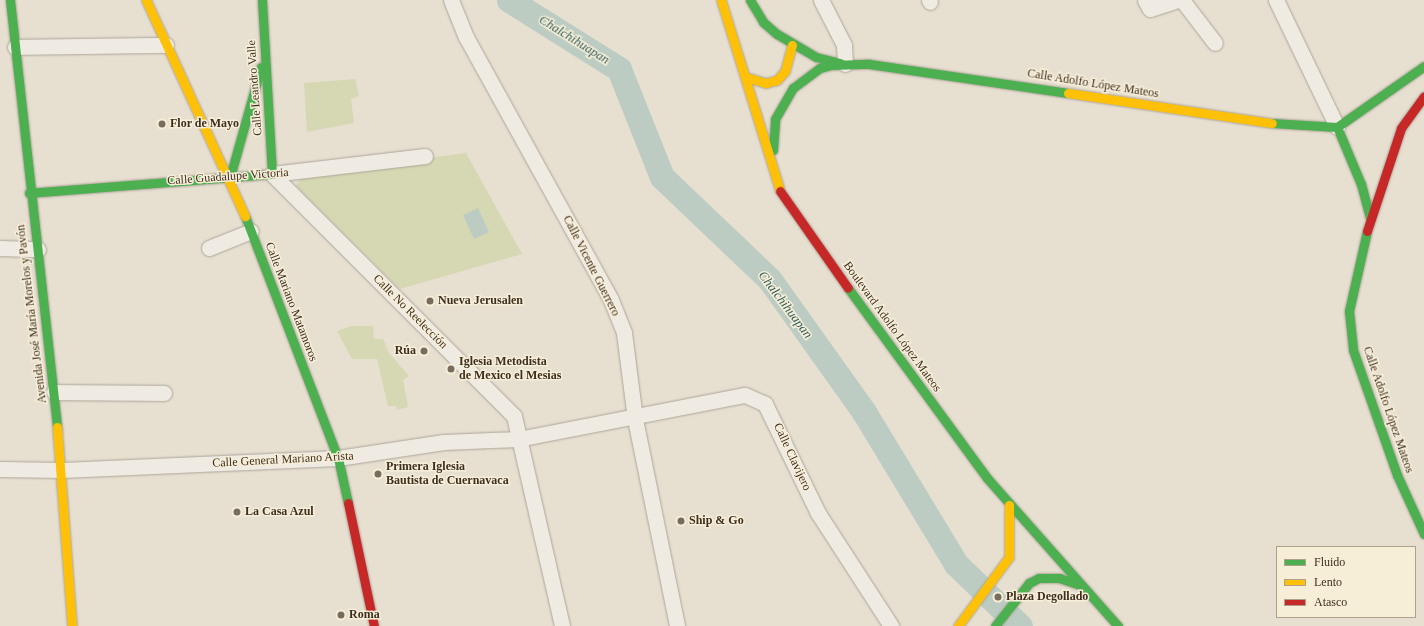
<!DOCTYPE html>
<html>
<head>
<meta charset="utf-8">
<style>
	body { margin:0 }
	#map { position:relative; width:1424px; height:626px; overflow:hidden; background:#e7e0d1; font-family:"Times New Roman",serif }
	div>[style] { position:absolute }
	.green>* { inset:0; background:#d6d7b3 }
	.water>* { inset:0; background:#bcccc2 }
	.river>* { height:25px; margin:-12.5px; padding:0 12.5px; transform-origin:12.5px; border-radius:12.5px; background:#bcccc2 }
	.roads { filter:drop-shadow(0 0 1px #ada599) drop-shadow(0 0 1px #ada599) }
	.street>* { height:15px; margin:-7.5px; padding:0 7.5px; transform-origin:7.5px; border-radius:7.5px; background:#efebe3 }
	.fast>* { height:9px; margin:-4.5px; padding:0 4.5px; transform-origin:4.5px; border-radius:4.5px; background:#4caf50 }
	.slow>* { height:9px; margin:-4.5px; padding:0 4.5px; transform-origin:4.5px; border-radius:4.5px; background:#ffc107 }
	.jam>* { height:9px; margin:-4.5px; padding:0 4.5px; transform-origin:4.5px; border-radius:4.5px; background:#c62828 }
	.dots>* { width:11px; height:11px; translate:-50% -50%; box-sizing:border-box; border:2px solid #f7eed8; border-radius:50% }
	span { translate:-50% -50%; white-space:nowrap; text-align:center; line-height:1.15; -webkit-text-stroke:3px #f7eed8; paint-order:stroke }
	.street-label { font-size:12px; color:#3d2e20 }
	.poi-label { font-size:12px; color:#3d2e20; font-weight:700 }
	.left { translate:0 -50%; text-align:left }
	.right { translate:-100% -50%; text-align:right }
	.water-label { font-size:13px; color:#2f5d5a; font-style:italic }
	.legend { position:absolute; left:1276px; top:546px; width:140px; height:72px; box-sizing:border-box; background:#f7eed8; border:1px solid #ada18e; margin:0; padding:5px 7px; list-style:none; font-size:12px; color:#3d2e20 }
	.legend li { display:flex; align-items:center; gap:8px; height:20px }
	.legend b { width:20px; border:1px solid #ada18e }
</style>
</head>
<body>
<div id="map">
	<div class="green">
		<i style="clip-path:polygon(355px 79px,359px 96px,351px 99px,354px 123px,307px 132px,304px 83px)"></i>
		<i style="clip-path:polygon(466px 153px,522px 254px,400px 289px,296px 186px,303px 175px)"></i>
		<i style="clip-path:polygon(351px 326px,373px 326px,374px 339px,383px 339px,389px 353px,409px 376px,403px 380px,408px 407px,397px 410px,396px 406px,388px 406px,377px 359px,352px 359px,337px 331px)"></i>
	</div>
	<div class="water">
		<i style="clip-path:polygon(478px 208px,489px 232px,474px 239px,463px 215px)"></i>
	</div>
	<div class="river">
		<i style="left:509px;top:0;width:130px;rotate:32.1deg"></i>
		<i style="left:619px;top:69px;width:116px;rotate:68.3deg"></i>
		<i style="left:662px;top:177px;width:149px;rotate:43.6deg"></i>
		<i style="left:770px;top:280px;width:162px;rotate:54.5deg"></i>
		<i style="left:864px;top:412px;width:178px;rotate:58.8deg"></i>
		<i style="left:956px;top:564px;width:89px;rotate:44.1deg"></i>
	</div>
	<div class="roads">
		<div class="street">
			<i style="left:451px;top:0;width:40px;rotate:68deg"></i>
			<i style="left:466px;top:37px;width:300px;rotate:61.1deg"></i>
			<i style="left:611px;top:300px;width:35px;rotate:68deg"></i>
			<i style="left:624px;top:333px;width:87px;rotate:82.7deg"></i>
			<i style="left:635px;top:419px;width:211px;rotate:78.5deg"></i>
			<i style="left:821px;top:0;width:51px;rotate:62.9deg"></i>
			<i style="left:844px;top:45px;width:19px;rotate:87deg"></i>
			<i style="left:929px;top:0;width:2px;rotate:63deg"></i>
			<i style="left:1145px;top:0;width:10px;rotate:61deg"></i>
			<i style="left:1150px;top:9px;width:28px;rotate:-18deg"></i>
			<i style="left:1182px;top:0;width:54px;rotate:52.5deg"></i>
			<i style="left:1276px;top:0;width:141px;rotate:64.3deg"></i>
			<i style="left:15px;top:47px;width:151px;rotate:-0.8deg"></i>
			<i style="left:272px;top:174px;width:342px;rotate:45deg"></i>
			<i style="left:514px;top:416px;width:215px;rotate:77.1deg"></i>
			<i style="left:272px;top:174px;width:154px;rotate:-6.7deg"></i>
			<i style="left:0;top:248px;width:38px;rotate:2deg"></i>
			<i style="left:209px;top:248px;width:45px;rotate:-22deg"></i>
			<i style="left:54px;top:392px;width:110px;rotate:0.5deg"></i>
			<i style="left:0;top:469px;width:62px;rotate:0.9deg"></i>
			<i style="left:62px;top:470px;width:276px;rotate:-2.5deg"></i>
			<i style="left:338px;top:458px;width:107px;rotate:-8.6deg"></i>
			<i style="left:444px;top:442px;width:74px;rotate:-2.3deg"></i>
			<i style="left:518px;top:439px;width:231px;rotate:-11deg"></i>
			<i style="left:745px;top:395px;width:22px;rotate:24deg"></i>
			<i style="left:765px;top:404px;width:121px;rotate:64.1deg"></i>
			<i style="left:818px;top:513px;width:135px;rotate:57.1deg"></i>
		</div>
		<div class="fast">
			<i style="left:10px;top:0;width:430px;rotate:83.7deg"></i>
			<i style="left:750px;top:0;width:26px;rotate:59deg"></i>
			<i style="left:763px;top:22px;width:18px;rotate:41deg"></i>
			<i style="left:777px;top:34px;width:45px;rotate:30.5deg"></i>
			<i style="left:816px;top:57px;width:25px;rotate:14deg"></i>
			<i style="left:1272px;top:123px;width:65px;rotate:3.5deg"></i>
			<i style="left:1337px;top:127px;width:106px;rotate:-35deg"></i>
			<i style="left:1337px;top:127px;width:62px;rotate:67.2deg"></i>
			<i style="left:1361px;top:184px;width:35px;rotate:75deg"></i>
			<i style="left:773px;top:150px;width:31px;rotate:-86deg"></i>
			<i style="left:775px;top:119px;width:36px;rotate:-60deg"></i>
			<i style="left:793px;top:88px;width:34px;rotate:-37deg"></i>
			<i style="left:820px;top:68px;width:11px;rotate:-15deg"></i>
			<i style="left:831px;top:65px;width:38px;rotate:-2deg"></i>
			<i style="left:869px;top:64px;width:201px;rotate:8.3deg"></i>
			<i style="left:230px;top:177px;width:114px;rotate:-74.3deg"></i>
			<i style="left:29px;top:193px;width:244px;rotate:-4.5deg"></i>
			<i style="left:272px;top:174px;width:174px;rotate:-93.3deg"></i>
			<i style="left:245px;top:216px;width:259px;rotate:69deg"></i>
			<i style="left:338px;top:458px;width:46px;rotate:77.5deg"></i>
			<i style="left:1367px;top:231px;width:82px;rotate:102.7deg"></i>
			<i style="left:1349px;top:311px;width:39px;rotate:84deg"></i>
			<i style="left:1353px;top:350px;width:133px;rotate:70.6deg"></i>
			<i style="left:1397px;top:475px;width:65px;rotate:65.4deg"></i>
			<i style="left:848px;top:288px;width:235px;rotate:53.8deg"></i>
			<i style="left:987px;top:478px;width:198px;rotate:48.5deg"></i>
			<i style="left:995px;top:626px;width:55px;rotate:-51.7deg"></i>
			<i style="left:1029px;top:583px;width:11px;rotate:-27deg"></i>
			<i style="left:1039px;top:578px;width:20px"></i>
			<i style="left:1059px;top:578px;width:23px;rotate:18deg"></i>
		</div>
		<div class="slow">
			<i style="left:146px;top:0;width:238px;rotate:65.4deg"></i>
			<i style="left:721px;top:0;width:200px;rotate:72.8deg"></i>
			<i style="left:746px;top:77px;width:21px;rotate:17deg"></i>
			<i style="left:766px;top:83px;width:11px;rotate:-15deg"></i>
			<i style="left:777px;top:80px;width:12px;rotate:-48deg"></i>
			<i style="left:785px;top:71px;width:27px;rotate:-75deg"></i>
			<i style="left:1068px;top:93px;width:206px;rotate:8.4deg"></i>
			<i style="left:57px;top:427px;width:200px;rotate:85.7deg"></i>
			<i style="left:958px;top:626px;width:86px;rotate:-53.5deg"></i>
			<i style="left:1009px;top:557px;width:52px;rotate:-90deg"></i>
		</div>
		<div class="jam">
			<i style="left:780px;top:191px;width:118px;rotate:55deg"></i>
			<i style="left:1367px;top:231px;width:108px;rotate:-71.7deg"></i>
			<i style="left:1401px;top:128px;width:39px;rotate:-54deg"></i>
			<i style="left:348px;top:503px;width:126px;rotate:78.1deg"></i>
		</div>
	</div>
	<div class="dots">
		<i style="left:162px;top:124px;background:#786c5e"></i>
		<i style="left:430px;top:301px;background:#786c5e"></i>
		<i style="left:424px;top:351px;background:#786c5e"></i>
		<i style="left:451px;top:369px;background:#786c5e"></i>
		<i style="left:378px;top:474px;background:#786c5e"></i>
		<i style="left:237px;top:512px;background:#786c5e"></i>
		<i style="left:681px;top:521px;background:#786c5e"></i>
		<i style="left:998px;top:597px;background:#786c5e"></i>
		<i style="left:341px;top:615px;background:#786c5e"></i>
	</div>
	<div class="street-label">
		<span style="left:1093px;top:84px;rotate:9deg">Calle Adolfo López Mateos</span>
		<span style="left:255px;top:88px;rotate:-94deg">Calle Leandro Valle</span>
		<span style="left:228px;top:177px;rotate:-4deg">Calle Guadalupe Victoria</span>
		<span style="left:591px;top:266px;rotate:63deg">Calle Vicente Guerrero</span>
		<span style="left:291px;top:302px;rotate:69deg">Calle Mariano Matamoros</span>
		<span style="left:410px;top:312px;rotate:45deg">Calle No Reelección</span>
		<span style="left:32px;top:314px;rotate:-97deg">Avenida José María Morelos y Pavón</span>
		<span style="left:892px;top:327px;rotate:54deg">Boulevard Adolfo López Mateos</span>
		<span style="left:1388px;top:410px;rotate:71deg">Calle Adolfo López Mateos</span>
		<span style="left:792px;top:457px;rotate:65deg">Calle Clavijero</span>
		<span style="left:283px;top:460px;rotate:-3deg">Calle General Mariano Arista</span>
	</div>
	<div class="poi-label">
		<span class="left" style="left:170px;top:124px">Flor de Mayo</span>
		<span class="left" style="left:438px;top:301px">Nueva Jerusalen</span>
		<span class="right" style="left:416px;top:351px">Rúa</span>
		<span class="left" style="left:459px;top:369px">Iglesia Metodista<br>de Mexico el Mesias</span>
		<span class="left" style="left:386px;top:474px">Primera Iglesia<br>Bautista de Cuernavaca</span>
		<span class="left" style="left:245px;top:512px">La Casa Azul</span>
		<span class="left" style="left:689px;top:521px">Ship &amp; Go</span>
		<span class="left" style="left:1006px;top:597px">Plaza Degollado</span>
		<span class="left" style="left:349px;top:615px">Roma</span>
	</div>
	<div class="water-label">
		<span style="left:574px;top:40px;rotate:32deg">Chalchihuapan</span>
		<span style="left:785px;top:305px;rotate:53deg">Chalchihuapan</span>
	</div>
	<ul class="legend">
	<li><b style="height:5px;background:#4caf50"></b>Fluido</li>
	<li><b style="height:5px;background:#ffc107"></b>Lento</li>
	<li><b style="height:5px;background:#c62828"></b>Atasco</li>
	</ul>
</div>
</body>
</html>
